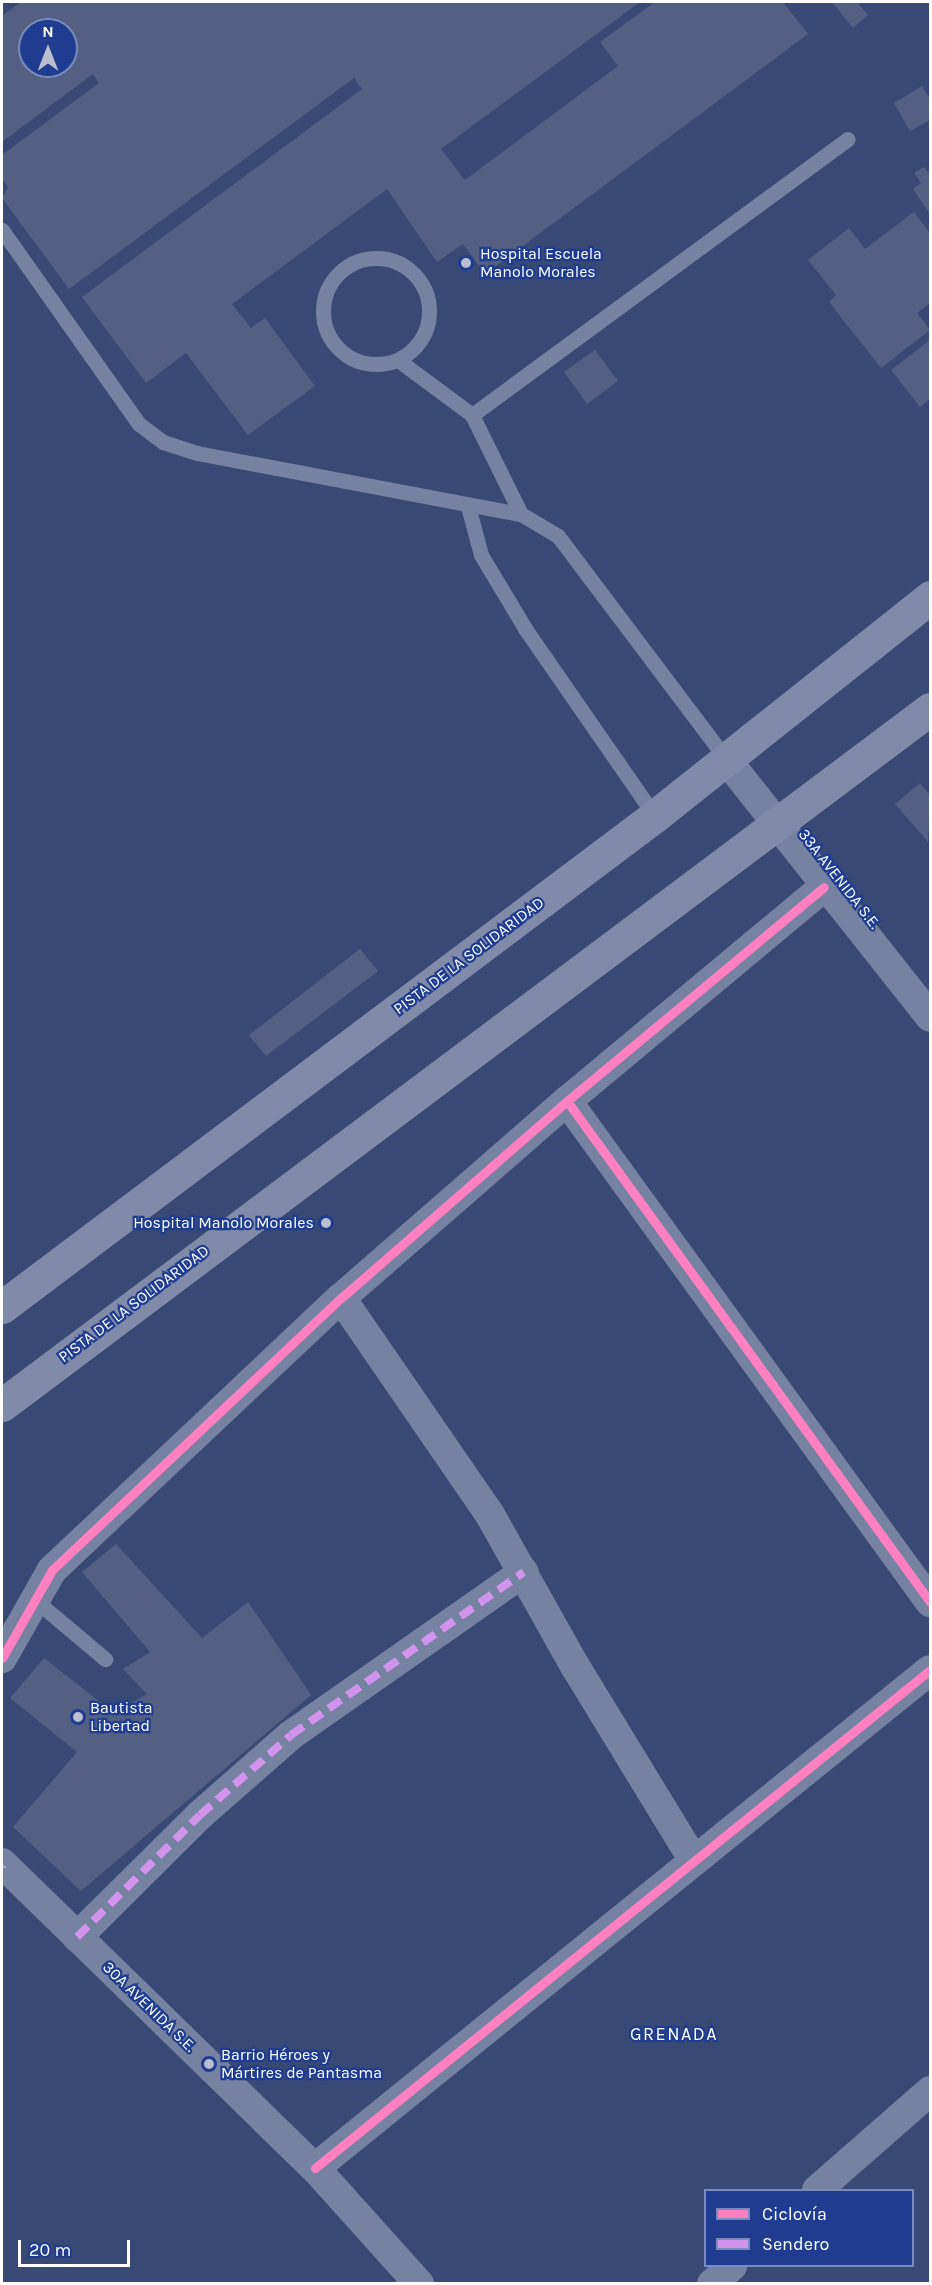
<!DOCTYPE html>
<html>
<head>
<meta charset="utf-8">
<style>
	body { margin:0 }
	#map { position:relative; width:932px; height:2285px; overflow:hidden; background:#394976; font-family:Karla,sans-serif }
	div>[style] { position:absolute }
	.building>* { inset:0; background:#536084 }
	.lane>* { height:15px; margin:-7.5px; padding:0 7.5px; transform-origin:7.5px; border-radius:7.5px; background:#7582a1 }
	.lane>.ring { margin:-7.5px; padding:0; box-sizing:content-box; background:none; border:15px solid #7582a1; border-radius:50% }
	.street>* { height:30px; margin:-15px; padding:0 15px; transform-origin:15px; border-radius:15px; background:#7582a1 }
	.primary>* { height:33px; margin:-16.5px; padding:0 16.5px; transform-origin:16.5px; border-radius:16.5px; background:#808aa9 }
	.quiet>* { height:8px; margin-top:-4px; transform-origin:0; background:repeating-linear-gradient(90deg,#d193ec 0 15px,transparent 0 23px) }
	.cycleway>* { height:9px; margin:-4.5px; padding:0 4.5px; transform-origin:4.5px; border-radius:4.5px; background:#ff80c0 }
	.dots>* { width:16px; height:16px; translate:-50% -50%; box-sizing:border-box; border:3px solid #1f3c90; border-radius:50% }
	span { translate:-50% -50%; white-space:nowrap; text-align:center; line-height:1.15; -webkit-text-stroke:4.5px #1f3c90; paint-order:stroke }
	.poi-label { font-size:16px; color:#fff }
	.left { translate:0 -50%; text-align:left }
	.right { translate:-100% -50%; text-align:right }
	.street-label { font-size:16px; color:#fff }
	.neighbourhood-label { font-size:18px; color:#fff; letter-spacing:1.5px }
	.frame { position:absolute; inset:0; border:3px solid #fff; pointer-events:none }
	.legend { position:absolute; left:704px; top:2189px; width:210px; height:78px; box-sizing:border-box; background:#1f3c90; border:2px solid #798abc; margin:0; padding:8px 10px; list-style:none; font-size:18px; color:#fff }
	.legend li { display:flex; align-items:center; gap:12px; height:30px }
	.legend b { width:30px; border:2px solid #798abc }
	.north { position:absolute; left:18px; top:18px; width:60px; height:60px; box-sizing:border-box; background:#1f3c90; border:2px solid #798abc; border-radius:50%; rotate:0deg; font-size:16px; font-weight:700; line-height:24px; text-align:center; color:#fff }
	.north::after { content:''; display:block; margin:auto; width:21px; height:27px; background:#babfcf; clip-path:polygon(50% 0,100% 100%,50% 72%,0 100%) }
	.scale { position:absolute; left:18px; top:2240px; width:112px; height:27px; box-sizing:border-box; border:3px solid #fff; border-top:0; padding-left:8px; font-size:18px; line-height:21px; white-space:nowrap; color:#fff; -webkit-text-stroke:4px #1f3c90; paint-order:stroke }
</style>
</head>
<body>
<div id="map">
	<div class="building">
		<i style="clip-path:polygon(evenodd,21px 2px,640px 2px,441px 149px,465px 180px,618px 66px,600px 42px,655px 2px,783px 2px,808px 34px,485px 274px,463px 244px,437px 262px,387px 189px,232px 304px,251px 328px,265px 318px,315px 386px,248px 435px,186px 353px,146px 383px,82px 297px,362px 89px,354px 78px,69px 289px,2px 198px,8px 187px,2px 179px,2px 155px,99px 83px,93px 74px,2px 142px,2px 16px,21px 2px,30px 30px,66px 30px,66px 66px,30px 66px,30px 30px)"></i>
		<i style="clip-path:polygon(832px 2px,857px 2px,868px 15px,853px 28px)"></i>
		<i style="clip-path:polygon(922px 86px,930px 99px,930px 120px,910px 131px,894px 103px)"></i>
		<i style="clip-path:polygon(924px 167px,930px 175px,930px 214px,913px 189px,921px 183px,914px 173px)"></i>
		<i style="clip-path:polygon(914px 212px,930px 233px,930px 303px,917px 313px,930px 330px,881px 368px,829px 302px,836px 295px,808px 260px,849px 228px,865px 249px)"></i>
		<i style="clip-path:polygon(930px 340px,930px 399px,920px 407px,891px 370px)"></i>
		<i style="clip-path:polygon(595px 350px,618px 381px,587px 404px,564px 372px)"></i>
		<i style="clip-path:polygon(920px 783px,930px 795px,928px 842px,895px 804px)"></i>
		<i style="clip-path:polygon(360px 949px,378px 971px,266px 1056px,249px 1035px)"></i>
		<i style="clip-path:polygon(116px 1544px,202px 1638px,248px 1602px,311px 1695px,81px 1891px,13px 1827px,77px 1752px,10px 1698px,44px 1658px,114px 1713px,147px 1694px,123px 1669px,150px 1652px,82px 1572px)"></i>
	</div>
	<div class="lane">
		<i style="left:2px;top:230px;width:237px;rotate:54.8deg"></i>
		<i style="left:139px;top:424px;width:30px;rotate:37deg"></i>
		<i style="left:163px;top:442px;width:36px;rotate:18deg"></i>
		<i style="left:197px;top:453px;width:330px;rotate:10.7deg"></i>
		<i style="left:521px;top:514px;width:43px;rotate:30.7deg"></i>
		<i style="left:558px;top:536px;width:278px;rotate:53deg"></i>
		<i class="ring" style="left:323px;top:258px;width:91px;height:91px"></i>
		<i style="left:398px;top:360px;width:92px;rotate:36.6deg"></i>
		<i style="left:472px;top:415px;width:110px;rotate:63.7deg"></i>
		<i style="left:472px;top:415px;width:466px;rotate:-36.3deg"></i>
		<i style="left:468px;top:506px;width:51px;rotate:75.1deg"></i>
		<i style="left:481px;top:555px;width:87px;rotate:59deg"></i>
		<i style="left:526px;top:630px;width:226px;rotate:55.3deg"></i>
		<i style="left:35px;top:1600px;width:92px;rotate:40.1deg"></i>
	</div>
	<div class="street">
		<i style="left:725px;top:758px;width:330px;rotate:51.6deg"></i>
		<i style="left:567px;top:1101px;width:619px;rotate:54.07deg"></i>
		<i style="left:341px;top:1298px;width:261px;rotate:55.5deg"></i>
		<i style="left:489px;top:1513px;width:176px;rotate:60.7deg"></i>
		<i style="left:575px;top:1666px;width:225px;rotate:58.6deg"></i>
		<i style="left:2px;top:1658px;width:101px;rotate:-60.4deg"></i>
		<i style="left:52px;top:1570px;width:397px;rotate:-43.3deg"></i>
		<i style="left:341px;top:1298px;width:300px;rotate:-41.1deg"></i>
		<i style="left:567px;top:1101px;width:334px;rotate:-39.8deg"></i>
		<i style="left:2px;top:1863px;width:437px;rotate:44.3deg"></i>
		<i style="left:315px;top:2168px;width:156px;rotate:48.1deg"></i>
		<i style="left:77px;top:1937px;width:173px;rotate:-44.8deg"></i>
		<i style="left:200px;top:1815px;width:121px;rotate:-41.3deg"></i>
		<i style="left:291px;top:1735px;width:284px;rotate:-35deg"></i>
		<i style="left:315px;top:2168px;width:791px;rotate:-39deg"></i>
		<i style="left:817px;top:2190px;width:150px;rotate:-41.2deg"></i>
		<i style="left:712px;top:2284px;width:27px;rotate:-42deg"></i>
	</div>
	<div class="primary">
		<i style="left:2px;top:1307px;width:817px;rotate:-36.94deg"></i>
		<i style="left:655px;top:816px;width:352px;rotate:-38.5deg"></i>
		<i style="left:2px;top:1405px;width:1160px;rotate:-36.87deg"></i>
	</div>
	<div class="quiet">
		<i style="left:2px;top:1867px;width:2px;rotate:-63deg"></i>
		<i style="left:77px;top:1937px;width:173px;rotate:-44.8deg"></i>
		<i style="left:200px;top:1815px;width:121px;rotate:-41.3deg"></i>
		<i style="left:291px;top:1735px;width:284px;rotate:-35deg"></i>
	</div>
	<div class="cycleway">
		<i style="left:567px;top:1101px;width:619px;rotate:54.07deg"></i>
		<i style="left:2px;top:1658px;width:101px;rotate:-60.4deg"></i>
		<i style="left:52px;top:1570px;width:397px;rotate:-43.3deg"></i>
		<i style="left:341px;top:1298px;width:300px;rotate:-41.1deg"></i>
		<i style="left:567px;top:1101px;width:334px;rotate:-39.8deg"></i>
		<i style="left:315px;top:2168px;width:791px;rotate:-39deg"></i>
	</div>
	<div class="dots">
		<i style="left:466px;top:263px;background:#babfcf"></i>
		<i style="left:326px;top:1223px;background:#babfcf"></i>
		<i style="left:78px;top:1717px;background:#babfcf"></i>
		<i style="left:209px;top:2064px;background:#babfcf"></i>
	</div>
	<div class="poi-label">
		<span class="left" style="left:480px;top:263px">Hospital Escuela<br>Manolo Morales</span>
		<span class="right" style="left:314px;top:1223px">Hospital Manolo Morales</span>
		<span class="left" style="left:90px;top:1717px">Bautista<br>Libertad</span>
		<span class="left" style="left:221px;top:2064px">Barrio Héroes y<br>Mártires de Pantasma</span>
	</div>
	<div class="street-label">
		<span style="left:839px;top:879px;rotate:52deg">33A AVENIDA S.E.</span>
		<span style="left:469px;top:956px;rotate:-37deg">PISTA DE LA SOLIDARIDAD</span>
		<span style="left:134px;top:1304px;rotate:-37deg">PISTA DE LA SOLIDARIDAD</span>
		<span style="left:149px;top:2007px;rotate:44deg">30A AVENIDA S.E.</span>
	</div>
	<div class="neighbourhood-label">
		<span style="left:674px;top:2034px">GRENADA</span>
	</div>
	<div class="frame"></div>
	<ul class="legend">
	<li><b style="height:8px;background:#ff80c0"></b>Ciclovía</li>
	<li><b style="height:8px;background:#d193ec"></b>Sendero</li>
	</ul>
	<div class="north">N</div>
	<div class="scale">20 m</div>
</div>
</body>
</html>
